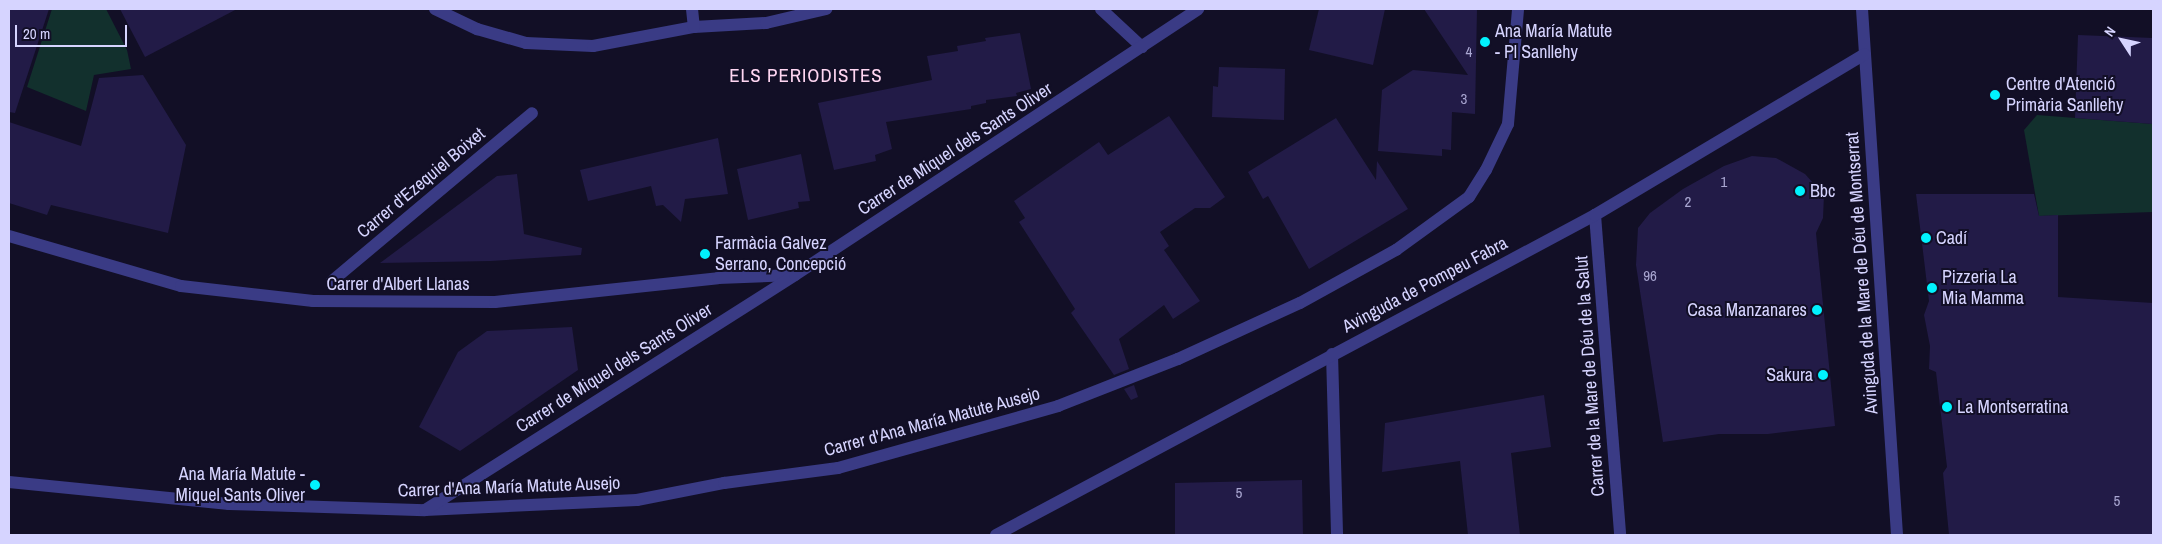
<!DOCTYPE html>
<html>
<head>
<meta charset="utf-8">
<style>
	body { margin:0 }
	#map { position:relative; width:2162px; height:544px; overflow:hidden; background:#120f26; font-family:"Archivo Narrow",sans-serif }
	div>[style] { position:absolute }
	.green>* { inset:0; background:#12302d }
	.building>* { inset:0; background:#221b47 }
	.minor>* { height:12px; margin:-6px; padding:0 6px; transform-origin:6px; border-radius:6px; background:#3a3b85 }
	.dots>* { width:14px; height:14px; translate:-50% -50%; box-sizing:border-box; border:2px solid #120f26; border-radius:50% }
	span { translate:-50% -50%; white-space:nowrap; text-align:center; line-height:1.15; -webkit-text-stroke:4px #120f26; paint-order:stroke }
	.number-label { font-size:15px; color:#a9a6d1 }
	.number-label span { -webkit-text-stroke-width:0 }
	.poi-label { font-size:18px; color:#d6d4ff }
	.left { translate:0 -50%; text-align:left }
	.right { translate:-100% -50%; text-align:right }
	.street-label { font-size:18px; color:#d6d4ff }
	.neighbourhood-label { font-size:19px; color:#ffd6f2; letter-spacing:1px }
	.frame { position:absolute; inset:0; border:10px solid #d6d4ff; pointer-events:none }
	.north { position:absolute; left:2097px; top:15px; width:50px; height:50px; -webkit-text-stroke:4px #120f26; paint-order:stroke; rotate:305deg; font-size:14px; font-weight:700; line-height:20px; text-align:center; color:#d6d4ff }
	.north::after { content:''; display:block; margin:auto; width:18px; height:22px; background:#d6d4ff; clip-path:polygon(50% 0,100% 100%,50% 72%,0 100%) }
	.scale { position:absolute; left:15px; top:25px; width:112px; height:22px; box-sizing:border-box; border:2px solid #d6d4ff; border-top:0; padding-left:6px; font-size:15px; line-height:18px; white-space:nowrap; color:#d6d4ff; -webkit-text-stroke:4px #120f26; paint-order:stroke }
</style>
</head>
<body>
<div id="map">
	<div class="green">
		<i style="clip-path:polygon(52px 9px,106px 9px,127px 50px,131px 69px,94px 75px,86px 111px,27px 87px)"></i>
		<i style="clip-path:polygon(2037px 115px,2153px 124px,2153px 212px,2039px 216px,2024px 130px)"></i>
	</div>
	<div class="building">
		<i style="clip-path:polygon(9px 9px,49px 9px,15px 113px,9px 112px)"></i>
		<i style="clip-path:polygon(120px 9px,237px 9px,145px 57px)"></i>
		<i style="clip-path:polygon(1319px 9px,1385px 9px,1373px 65px,1309px 50px)"></i>
		<i style="clip-path:polygon(1424px 9px,1477px 9px,1475px 114px,1452px 112px,1451px 150px,1442px 149px,1442px 156px,1378px 151px,1382px 90px,1413px 70px,1468px 75px)"></i>
		<i style="clip-path:polygon(1020px 33px,1031px 89px,1016px 93px,1017px 96px,986px 100px,986px 103px,971px 106px,971px 109px,886px 122px,892px 149px,875px 155px,876px 161px,834px 170px,818px 103px,932px 80px,927px 56px,958px 51px,957px 46px,986px 41px,985px 38px)"></i>
		<i style="clip-path:polygon(2078px 35px,2153px 38px,2153px 124px,2075px 118px)"></i>
		<i style="clip-path:polygon(1219px 67px,1285px 69px,1284px 120px,1212px 117px,1213px 86px,1218px 87px)"></i>
		<i style="clip-path:polygon(143px 75px,186px 145px,168px 233px,51px 205px,47px 215px,9px 203px,9px 122px,81px 146px,99px 78px)"></i>
		<i style="clip-path:polygon(1169px 116px,1225px 197px,1210px 208px,1195px 208px,1160px 232px,1169px 246px,1164px 250px,1200px 301px,1173px 319px,1164px 305px,1119px 339px,1129px 369px,1114px 375px,1071px 313px,1075px 309px,1019px 222px,1025px 218px,1014px 201px,1099px 142px,1108px 155px)"></i>
		<i style="clip-path:polygon(1336px 118px,1376px 180px,1377px 161px,1408px 209px,1309px 269px,1268px 196px,1263px 199px,1248px 172px)"></i>
		<i style="clip-path:polygon(718px 138px,728px 194px,685px 199px,681px 222px,663px 205px,656px 206px,651px 186px,588px 201px,580px 170px)"></i>
		<i style="clip-path:polygon(801px 154px,810px 201px,798px 202px,799px 208px,748px 220px,737px 169px)"></i>
		<i style="clip-path:polygon(1752px 156px,1776px 158px,1805px 174px,1824px 195px,1823px 218px,1816px 233px,1835px 426px,1768px 434px,1719px 434px,1663px 442px,1636px 265px,1638px 228px,1650px 213px,1683px 189px,1724px 166px)"></i>
		<i style="clip-path:polygon(517px 174px,524px 234px,582px 248px,581px 255px,491px 261px,380px 263px,497px 176px)"></i>
		<i style="clip-path:polygon(1916px 194px,2034px 194px,2039px 216px,2058px 215px,2058px 297px,2153px 303px,2153px 535px,1949px 535px,1943px 473px,1947px 467px,1936px 372px,1929px 369px,1930px 346px,1924px 315px,1929px 301px)"></i>
		<i style="clip-path:polygon(572px 327px,578px 370px,460px 451px,419px 427px,458px 352px,487px 331px)"></i>
		<i style="clip-path:polygon(1134px 385px,1138px 397px,1131px 400px,1124px 389px)"></i>
		<i style="clip-path:polygon(1544px 395px,1551px 447px,1511px 453px,1520px 535px,1468px 535px,1460px 461px,1382px 472px,1385px 423px)"></i>
		<i style="clip-path:polygon(1302px 480px,1303px 535px,1175px 535px,1175px 483px)"></i>
	</div>
	<div class="minor">
		<i style="left:435px;top:9px;width:47px;rotate:25.5deg"></i>
		<i style="left:477px;top:29px;width:51px;rotate:15.9deg"></i>
		<i style="left:526px;top:43px;width:67px;rotate:2.6deg"></i>
		<i style="left:593px;top:46px;width:103px;rotate:-10.7deg"></i>
		<i style="left:694px;top:27px;width:72px;rotate:-3.2deg"></i>
		<i style="left:766px;top:23px;width:62px;rotate:-13.1deg"></i>
		<i style="left:692px;top:9px;width:18px;rotate:84deg"></i>
		<i style="left:1101px;top:9px;width:56px;rotate:42.8deg"></i>
		<i style="left:1862px;top:9px;width:527px;rotate:86.19deg"></i>
		<i style="left:1595px;top:215px;width:321px;rotate:85.5deg"></i>
		<i style="left:9px;top:236px;width:179px;rotate:16.2deg"></i>
		<i style="left:181px;top:286px;width:133px;rotate:6.5deg"></i>
		<i style="left:313px;top:301px;width:182px;rotate:0.3deg"></i>
		<i style="left:495px;top:302px;width:224px;rotate:-6.1deg"></i>
		<i style="left:718px;top:278px;width:76px;rotate:-2.3deg"></i>
		<i style="left:332px;top:281px;width:261px;rotate:-40deg"></i>
		<i style="left:1332px;top:354px;width:181px;rotate:88.4deg"></i>
		<i style="left:9px;top:482px;width:221px;rotate:5.7deg"></i>
		<i style="left:229px;top:504px;width:196px;rotate:1.8deg"></i>
		<i style="left:425px;top:510px;width:212px;rotate:-2.7deg"></i>
		<i style="left:637px;top:500px;width:89px;rotate:-11.1deg"></i>
		<i style="left:724px;top:483px;width:115px;rotate:-7.5deg"></i>
		<i style="left:838px;top:468px;width:229px;rotate:-15.7deg"></i>
		<i style="left:1058px;top:406px;width:129px;rotate:-21.4deg"></i>
		<i style="left:1178px;top:359px;width:134px;rotate:-24.7deg"></i>
		<i style="left:1300px;top:303px;width:110px;rotate:-28.9deg"></i>
		<i style="left:1396px;top:250px;width:90px;rotate:-36deg"></i>
		<i style="left:1469px;top:197px;width:32px;rotate:-58deg"></i>
		<i style="left:1486px;top:170px;width:51px;rotate:-64.4deg"></i>
		<i style="left:1508px;top:124px;width:115px;rotate:-85deg"></i>
		<i style="left:425px;top:510px;width:438px;rotate:-32.4deg"></i>
		<i style="left:795px;top:275px;width:483px;rotate:-33.4deg"></i>
		<i style="left:996px;top:535px;width:679px;rotate:-28.11deg"></i>
		<i style="left:1595px;top:215px;width:314px;rotate:-30.8deg"></i>
	</div>
	<div class="dots">
		<i style="left:1485px;top:42px;background:#01f2fe"></i>
		<i style="left:1995px;top:95px;background:#01f2fe"></i>
		<i style="left:1800px;top:191px;background:#01f2fe"></i>
		<i style="left:1926px;top:238px;background:#01f2fe"></i>
		<i style="left:705px;top:254px;background:#01f2fe"></i>
		<i style="left:1932px;top:288px;background:#01f2fe"></i>
		<i style="left:1817px;top:310px;background:#01f2fe"></i>
		<i style="left:1823px;top:375px;background:#01f2fe"></i>
		<i style="left:1947px;top:407px;background:#01f2fe"></i>
		<i style="left:315px;top:485px;background:#01f2fe"></i>
	</div>
	<div class="number-label">
		<span style="left:1469px;top:52px">4</span>
		<span style="left:1464px;top:99px">3</span>
		<span style="left:1724px;top:182px">1</span>
		<span style="left:1688px;top:202px">2</span>
		<span style="left:1650px;top:276px">96</span>
		<span style="left:1239px;top:493px">5</span>
		<span style="left:2117px;top:501px">5</span>
	</div>
	<div class="poi-label">
		<span class="left" style="left:1495px;top:42px">Ana María Matute<br>- Pl Sanllehy</span>
		<span class="left" style="left:2006px;top:95px">Centre d'Atenció<br>Primària Sanllehy</span>
		<span class="left" style="left:1810px;top:191px">Bbc</span>
		<span class="left" style="left:1936px;top:238px">Cadí</span>
		<span class="left" style="left:715px;top:254px">Farmàcia Galvez<br>Serrano, Concepció</span>
		<span class="left" style="left:1942px;top:288px">Pizzeria La<br>Mia Mamma</span>
		<span class="right" style="left:1807px;top:310px">Casa Manzanares</span>
		<span class="right" style="left:1813px;top:375px">Sakura</span>
		<span class="left" style="left:1957px;top:407px">La Montserratina</span>
		<span class="right" style="left:305px;top:485px">Ana María Matute -<br>Miquel Sants Oliver</span>
	</div>
	<div class="street-label">
		<span style="left:955px;top:149px;rotate:-33deg">Carrer de Miquel dels Sants Oliver</span>
		<span style="left:421px;top:183px;rotate:-40deg">Carrer d'Ezequiel Boixet</span>
		<span style="left:1862px;top:273px;rotate:-94deg">Avinguda de la Mare de Déu de Montserrat</span>
		<span style="left:398px;top:284px">Carrer d'Albert Llanas</span>
		<span style="left:1425px;top:285px;rotate:-28deg">Avinguda de Pompeu Fabra</span>
		<span style="left:614px;top:368px;rotate:-32deg">Carrer de Miquel dels Sants Oliver</span>
		<span style="left:1590px;top:376px;rotate:-94deg">Carrer de la Mare de Déu de la Salut</span>
		<span style="left:932px;top:422px;rotate:-15deg">Carrer d'Ana María Matute Ausejo</span>
		<span style="left:509px;top:487px;rotate:-2deg">Carrer d'Ana María Matute Ausejo</span>
	</div>
	<div class="neighbourhood-label">
		<span style="left:806px;top:76px">ELS PERIODISTES</span>
	</div>
	<div class="frame"></div>
	<div class="north">N</div>
	<div class="scale">20 m</div>
</div>
</body>
</html>
